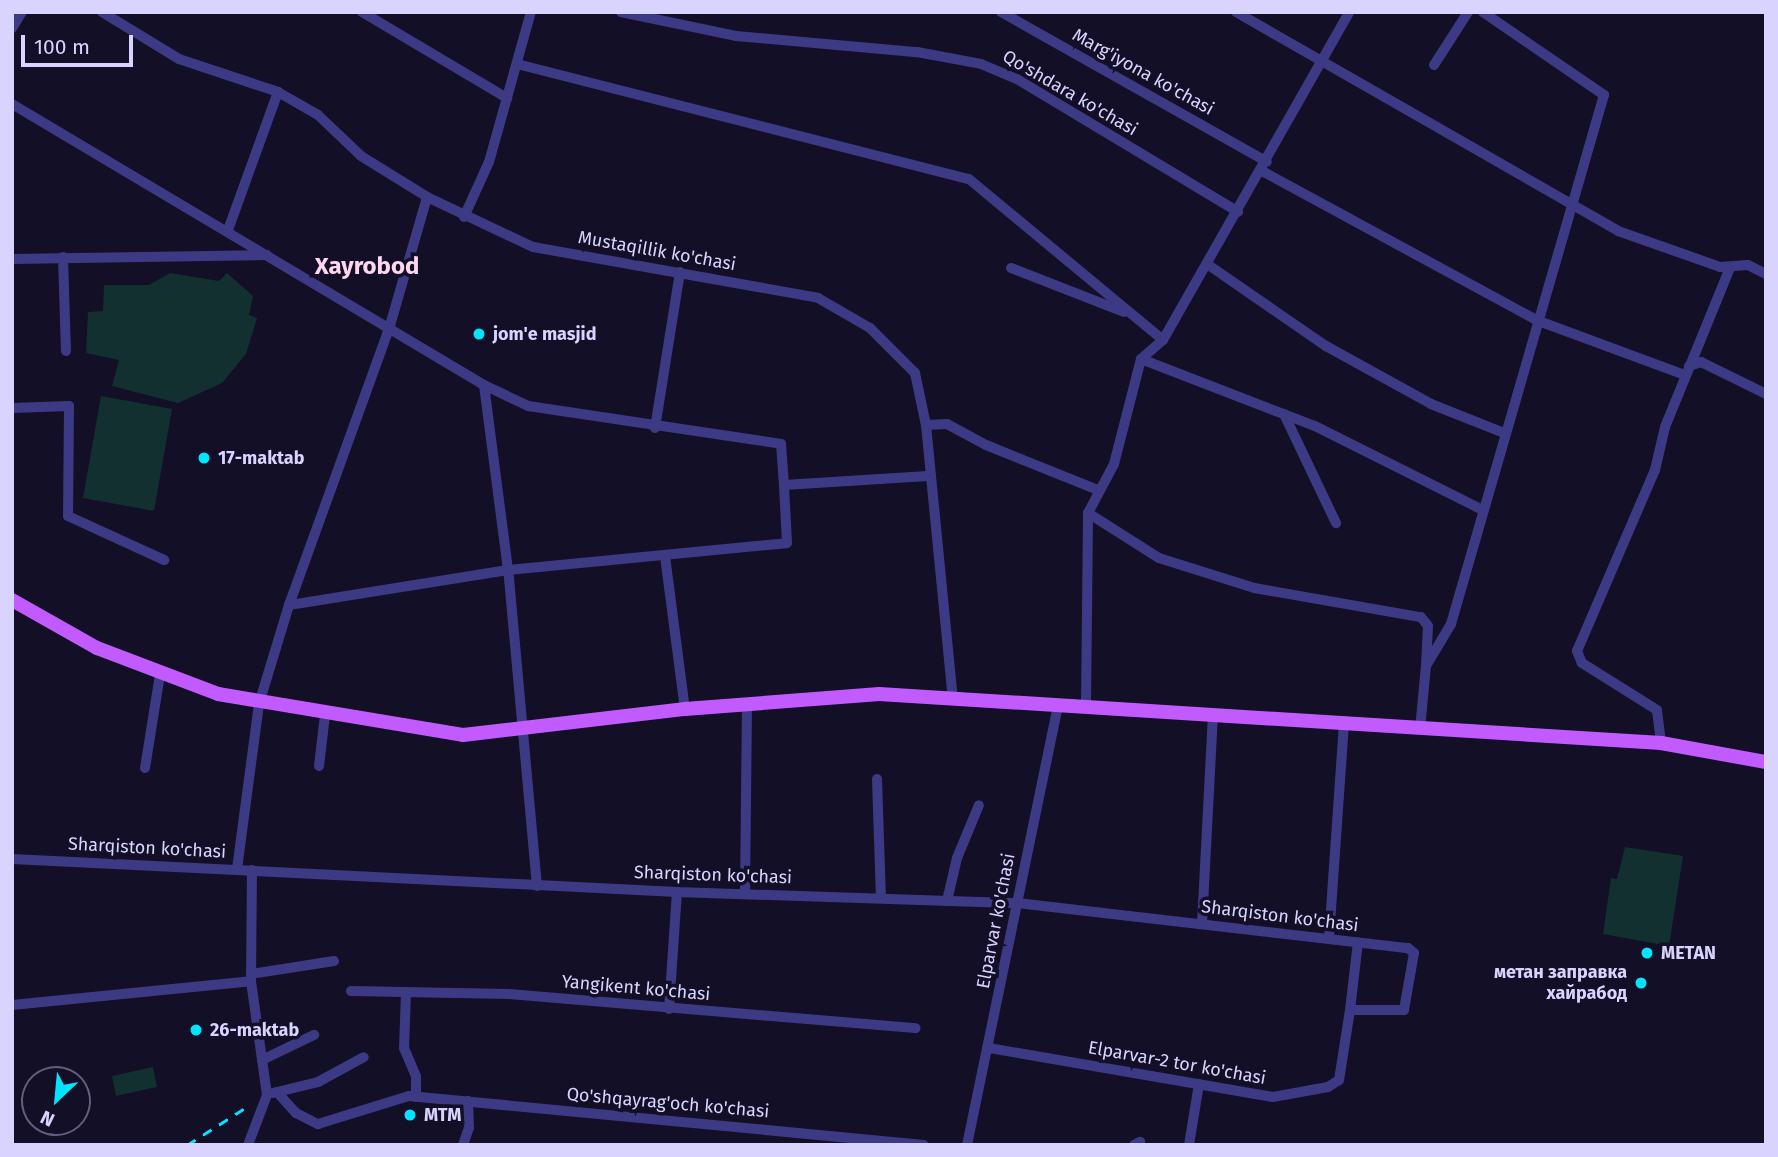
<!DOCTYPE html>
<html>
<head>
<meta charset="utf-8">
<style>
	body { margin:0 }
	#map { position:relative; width:1778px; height:1157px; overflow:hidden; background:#130f26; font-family:"Fira Sans",sans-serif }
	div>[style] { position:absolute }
	.green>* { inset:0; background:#12302f }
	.minor>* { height:10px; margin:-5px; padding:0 5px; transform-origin:5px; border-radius:5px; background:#3d3a85 }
	.major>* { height:14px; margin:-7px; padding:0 7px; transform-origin:7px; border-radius:7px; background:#c25bff }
	.rail>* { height:2.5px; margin-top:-1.25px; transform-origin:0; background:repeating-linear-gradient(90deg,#00e5ff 0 10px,transparent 0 19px) }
	.dots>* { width:19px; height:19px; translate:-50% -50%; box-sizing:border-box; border:4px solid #130f26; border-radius:50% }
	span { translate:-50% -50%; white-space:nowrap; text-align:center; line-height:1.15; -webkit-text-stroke:7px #130f26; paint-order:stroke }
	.street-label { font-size:18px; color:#d9d4ff }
	.poi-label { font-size:18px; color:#d9d4ff; font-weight:700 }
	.left { translate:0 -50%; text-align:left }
	.right { translate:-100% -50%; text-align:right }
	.district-label { font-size:24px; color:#ffd6f0; font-weight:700 }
	.frame { position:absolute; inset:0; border:14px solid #d9d4ff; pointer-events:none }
	.north { position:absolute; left:21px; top:1066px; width:70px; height:70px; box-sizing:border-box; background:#130f26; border:2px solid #625e7d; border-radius:50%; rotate:206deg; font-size:19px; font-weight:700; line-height:28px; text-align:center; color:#d9d4ff }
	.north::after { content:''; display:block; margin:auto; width:24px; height:32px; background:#00e5ff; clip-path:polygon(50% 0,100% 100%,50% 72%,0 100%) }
	.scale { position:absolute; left:21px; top:35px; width:112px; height:32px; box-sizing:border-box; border:4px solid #d9d4ff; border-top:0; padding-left:9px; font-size:21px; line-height:24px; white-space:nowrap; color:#d9d4ff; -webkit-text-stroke:5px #130f26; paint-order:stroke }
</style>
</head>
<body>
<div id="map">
	<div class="green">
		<i style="clip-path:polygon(170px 273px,219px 281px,227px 273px,253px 296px,249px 315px,257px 318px,246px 354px,222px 383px,178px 403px,112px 386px,119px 360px,86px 353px,88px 312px,103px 311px,104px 285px,149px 285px)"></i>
		<i style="clip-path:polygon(101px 396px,172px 409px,154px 511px,83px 498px)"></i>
		<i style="clip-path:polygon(1625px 847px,1683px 856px,1669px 946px,1603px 934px,1611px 878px,1617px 879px)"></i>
		<i style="clip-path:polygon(153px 1067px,157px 1087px,116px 1096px,112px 1076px)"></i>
	</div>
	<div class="minor">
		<i style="left:102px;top:12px;width:90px;rotate:31.4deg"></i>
		<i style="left:179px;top:59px;width:104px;rotate:18.4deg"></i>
		<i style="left:278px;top:92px;width:46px;rotate:29.9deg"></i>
		<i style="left:318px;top:115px;width:59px;rotate:43.6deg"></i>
		<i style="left:361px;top:156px;width:78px;rotate:31.8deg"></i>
		<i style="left:427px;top:197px;width:117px;rotate:25.3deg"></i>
		<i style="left:533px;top:247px;width:290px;rotate:10.1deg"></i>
		<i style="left:818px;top:298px;width:60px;rotate:30deg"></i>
		<i style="left:870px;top:328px;width:64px;rotate:45deg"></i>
		<i style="left:915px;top:373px;width:53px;rotate:78.1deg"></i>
		<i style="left:926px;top:425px;width:274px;rotate:84.4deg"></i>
		<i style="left:362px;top:12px;width:169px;rotate:30.7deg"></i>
		<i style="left:621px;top:12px;width:117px;rotate:11.8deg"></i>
		<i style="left:736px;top:36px;width:182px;rotate:5.1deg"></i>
		<i style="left:917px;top:52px;width:65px;rotate:10.6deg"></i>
		<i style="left:981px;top:64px;width:39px;rotate:23deg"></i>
		<i style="left:1017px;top:79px;width:258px;rotate:31deg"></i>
		<i style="left:1001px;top:12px;width:305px;rotate:29.4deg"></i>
		<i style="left:1236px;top:12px;width:440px;rotate:29.8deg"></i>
		<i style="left:1618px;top:231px;width:108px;rotate:19.4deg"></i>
		<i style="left:1720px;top:267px;width:28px;rotate:-4deg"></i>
		<i style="left:1748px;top:265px;width:20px;rotate:27deg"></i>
		<i style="left:12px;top:28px;width:19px;rotate:-58deg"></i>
		<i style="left:517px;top:64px;width:466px;rotate:14.3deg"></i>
		<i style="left:969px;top:179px;width:252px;rotate:39.7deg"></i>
		<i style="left:1434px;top:65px;width:63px;rotate:-57.3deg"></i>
		<i style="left:12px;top:104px;width:549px;rotate:30.77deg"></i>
		<i style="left:484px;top:385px;width:187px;rotate:82.6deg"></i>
		<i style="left:508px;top:570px;width:222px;rotate:170.9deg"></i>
		<i style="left:289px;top:605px;width:103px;rotate:106.9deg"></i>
		<i style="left:259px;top:704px;width:166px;rotate:97.6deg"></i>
		<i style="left:1262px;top:171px;width:312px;rotate:28.5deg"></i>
		<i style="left:1536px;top:320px;width:159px;rotate:20.3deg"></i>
		<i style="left:464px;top:217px;width:60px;rotate:-65.6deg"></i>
		<i style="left:489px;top:162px;width:156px;rotate:-74.4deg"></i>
		<i style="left:228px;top:230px;width:147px;rotate:-70.1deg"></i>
		<i style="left:63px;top:257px;width:94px;rotate:88.2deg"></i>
		<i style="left:12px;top:259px;width:255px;rotate:-0.9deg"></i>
		<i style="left:1207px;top:264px;width:145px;rotate:34.6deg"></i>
		<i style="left:1326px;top:346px;width:120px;rotate:28.9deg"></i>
		<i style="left:1431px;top:404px;width:79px;rotate:21.7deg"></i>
		<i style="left:1011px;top:268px;width:121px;rotate:21.3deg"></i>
		<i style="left:1141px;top:359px;width:186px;rotate:21.1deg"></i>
		<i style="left:1315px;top:426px;width:188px;rotate:26.6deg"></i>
		<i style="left:1689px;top:366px;width:13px;rotate:-18deg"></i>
		<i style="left:1701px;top:362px;width:72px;rotate:26.2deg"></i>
		<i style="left:484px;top:385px;width:49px;rotate:25.5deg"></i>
		<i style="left:528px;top:406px;width:256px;rotate:8.5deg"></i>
		<i style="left:781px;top:444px;width:41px;rotate:85.8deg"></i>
		<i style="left:12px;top:408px;width:57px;rotate:-2deg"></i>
		<i style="left:69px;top:406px;width:110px;rotate:90.5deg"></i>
		<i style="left:68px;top:516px;width:106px;rotate:24.6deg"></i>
		<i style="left:1284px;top:414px;width:121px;rotate:64.5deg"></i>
		<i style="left:926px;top:425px;width:21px;rotate:-3deg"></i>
		<i style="left:947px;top:424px;width:44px;rotate:28.3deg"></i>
		<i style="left:986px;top:445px;width:121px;rotate:21.9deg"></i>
		<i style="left:655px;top:428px;width:158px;rotate:-80.9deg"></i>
		<i style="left:1088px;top:513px;width:84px;rotate:32.4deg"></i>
		<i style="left:1159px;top:558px;width:100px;rotate:17.5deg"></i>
		<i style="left:1254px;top:588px;width:169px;rotate:9.9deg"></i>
		<i style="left:1421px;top:617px;width:11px;rotate:52deg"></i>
		<i style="left:1428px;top:626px;width:37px;rotate:93deg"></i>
		<i style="left:665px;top:556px;width:154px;rotate:82.6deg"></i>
		<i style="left:289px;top:605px;width:294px;rotate:-70.1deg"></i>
		<i style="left:389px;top:329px;width:137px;rotate:-73.9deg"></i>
		<i style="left:1086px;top:706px;width:193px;rotate:-89.4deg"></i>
		<i style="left:1088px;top:513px;width:55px;rotate:-62deg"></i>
		<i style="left:1114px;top:464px;width:108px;rotate:-75.6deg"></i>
		<i style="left:1141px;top:359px;width:29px;rotate:-41deg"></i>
		<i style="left:1163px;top:340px;width:377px;rotate:-60.4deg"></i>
		<i style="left:1420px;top:729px;width:63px;rotate:-84.6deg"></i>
		<i style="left:1426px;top:666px;width:49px;rotate:-59.2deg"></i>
		<i style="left:1451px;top:624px;width:551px;rotate:-73.87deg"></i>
		<i style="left:1604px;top:95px;width:147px;rotate:-145.6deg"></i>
		<i style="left:1661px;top:743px;width:33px;rotate:-97deg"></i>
		<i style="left:1657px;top:710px;width:89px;rotate:-147.9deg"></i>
		<i style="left:1582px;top:663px;width:13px;rotate:-113deg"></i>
		<i style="left:1577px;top:651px;width:197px;rotate:-66.7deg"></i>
		<i style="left:1655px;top:470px;width:44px;rotate:-76.9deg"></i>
		<i style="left:1665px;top:427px;width:172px;rotate:-67.8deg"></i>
		<i style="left:319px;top:766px;width:51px;rotate:-83.3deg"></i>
		<i style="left:145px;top:768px;width:95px;rotate:-80.9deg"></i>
		<i style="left:877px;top:779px;width:119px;rotate:88.1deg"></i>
		<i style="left:12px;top:859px;width:666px;rotate:2.84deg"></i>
		<i style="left:677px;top:892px;width:340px;rotate:1.9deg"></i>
		<i style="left:1017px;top:903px;width:394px;rotate:6.6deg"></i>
		<i style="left:1408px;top:948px;width:8px;rotate:40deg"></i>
		<i style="left:1414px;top:953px;width:58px;rotate:100deg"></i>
		<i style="left:1404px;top:1010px;width:54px;rotate:180deg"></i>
		<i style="left:1350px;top:1010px;width:71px;rotate:98.9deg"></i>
		<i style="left:1339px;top:1080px;width:13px;rotate:148deg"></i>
		<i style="left:1328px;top:1087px;width:56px;rotate:169.7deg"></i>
		<i style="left:1273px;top:1097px;width:289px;rotate:-170.2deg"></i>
		<i style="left:537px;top:886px;width:317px;rotate:-95.2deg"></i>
		<i style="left:508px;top:570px;width:280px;rotate:-5.5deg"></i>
		<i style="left:787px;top:543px;width:58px;rotate:-93deg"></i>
		<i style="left:784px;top:485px;width:144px;rotate:-3.6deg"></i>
		<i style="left:745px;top:894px;width:190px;rotate:-89.4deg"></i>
		<i style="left:947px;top:901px;width:44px;rotate:-76.9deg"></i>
		<i style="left:957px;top:858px;width:57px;rotate:-67.5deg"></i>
		<i style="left:1202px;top:924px;width:209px;rotate:-87deg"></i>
		<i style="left:1329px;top:938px;width:215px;rotate:-86deg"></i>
		<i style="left:251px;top:974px;width:84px;rotate:-8.9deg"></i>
		<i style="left:351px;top:991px;width:158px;rotate:1.1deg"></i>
		<i style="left:509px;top:994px;width:408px;rotate:4.8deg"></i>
		<i style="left:406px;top:992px;width:56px;rotate:92deg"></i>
		<i style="left:404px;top:1048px;width:30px;rotate:67deg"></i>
		<i style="left:416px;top:1076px;width:21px;rotate:90deg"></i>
		<i style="left:12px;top:1005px;width:240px;rotate:-5.7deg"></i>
		<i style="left:669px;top:1009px;width:117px;rotate:-86.1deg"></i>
		<i style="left:1350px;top:1010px;width:68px;rotate:-83.3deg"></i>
		<i style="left:262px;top:1060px;width:58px;rotate:-25.7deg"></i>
		<i style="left:277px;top:1092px;width:28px;rotate:48deg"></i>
		<i style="left:296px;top:1113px;width:25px;rotate:27deg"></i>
		<i style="left:318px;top:1124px;width:95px;rotate:-17.1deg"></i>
		<i style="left:409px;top:1096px;width:517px;rotate:5.44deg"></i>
		<i style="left:273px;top:1093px;width:46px;rotate:-13.7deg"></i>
		<i style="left:318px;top:1082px;width:52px;rotate:-28.5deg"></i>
		<i style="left:248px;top:1145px;width:53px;rotate:-69.2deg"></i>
		<i style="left:267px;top:1095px;width:115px;rotate:-98deg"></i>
		<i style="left:251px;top:981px;width:111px;rotate:-89.5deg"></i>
		<i style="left:463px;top:1145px;width:18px;rotate:-71deg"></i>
		<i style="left:469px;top:1128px;width:27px;rotate:-92deg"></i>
		<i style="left:967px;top:1145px;width:450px;rotate:-78.3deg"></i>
		<i style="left:1134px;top:1145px;width:7px;rotate:-27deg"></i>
		<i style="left:1189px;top:1145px;width:62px;rotate:-80.7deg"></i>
	</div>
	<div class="major">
		<i style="left:12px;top:600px;width:98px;rotate:29.5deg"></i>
		<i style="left:97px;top:648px;width:129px;rotate:20.8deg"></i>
		<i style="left:218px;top:694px;width:248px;rotate:9.5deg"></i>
		<i style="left:463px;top:735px;width:224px;rotate:-6.7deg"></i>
		<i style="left:685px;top:709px;width:195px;rotate:-4.4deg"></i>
		<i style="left:879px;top:694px;width:784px;rotate:3.59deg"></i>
		<i style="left:1661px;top:743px;width:107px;rotate:10.3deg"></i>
	</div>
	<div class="rail">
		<i style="left:187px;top:1145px;width:72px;rotate:-32.6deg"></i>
	</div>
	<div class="dots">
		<i style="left:479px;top:334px;background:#00e5ff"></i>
		<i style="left:204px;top:458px;background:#00e5ff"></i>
		<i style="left:1647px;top:953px;background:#00e5ff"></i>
		<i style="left:1641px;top:983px;background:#00e5ff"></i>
		<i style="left:196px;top:1030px;background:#00e5ff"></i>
		<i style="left:410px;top:1115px;background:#00e5ff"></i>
	</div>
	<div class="street-label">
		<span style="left:1143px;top:72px;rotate:29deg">Marg'iyona ko'chasi</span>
		<span style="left:1070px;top:93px;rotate:30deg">Qo'shdara ko'chasi</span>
		<span style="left:657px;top:251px;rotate:10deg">Mustaqillik ko'chasi</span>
		<span style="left:147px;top:848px;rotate:3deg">Sharqiston ko'chasi</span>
		<span style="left:713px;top:875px;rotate:2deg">Sharqiston ko'chasi</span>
		<span style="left:1280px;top:916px;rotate:7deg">Sharqiston ko'chasi</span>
		<span style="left:996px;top:921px;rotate:-79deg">Elparvar ko'chasi</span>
		<span style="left:636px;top:988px;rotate:5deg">Yangikent ko'chasi</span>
		<span style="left:1177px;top:1063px;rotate:10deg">Elparvar-2 tor ko'chasi</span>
		<span style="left:668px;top:1103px;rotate:5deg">Qo'shqayrag'och ko'chasi</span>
	</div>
	<div class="poi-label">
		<span class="left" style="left:493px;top:334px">jom'e masjid</span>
		<span class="left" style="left:218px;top:458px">17-maktab</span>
		<span class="left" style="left:1661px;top:953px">METAN</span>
		<span class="right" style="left:1627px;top:983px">метан заправка<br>хайрабод</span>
		<span class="left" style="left:210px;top:1030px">26-maktab</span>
		<span class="left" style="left:424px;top:1115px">MTM</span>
	</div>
	<div class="district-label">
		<span style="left:367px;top:267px">Xayrobod</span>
	</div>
	<div class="frame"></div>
	<div class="north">N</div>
	<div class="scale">100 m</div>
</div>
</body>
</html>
